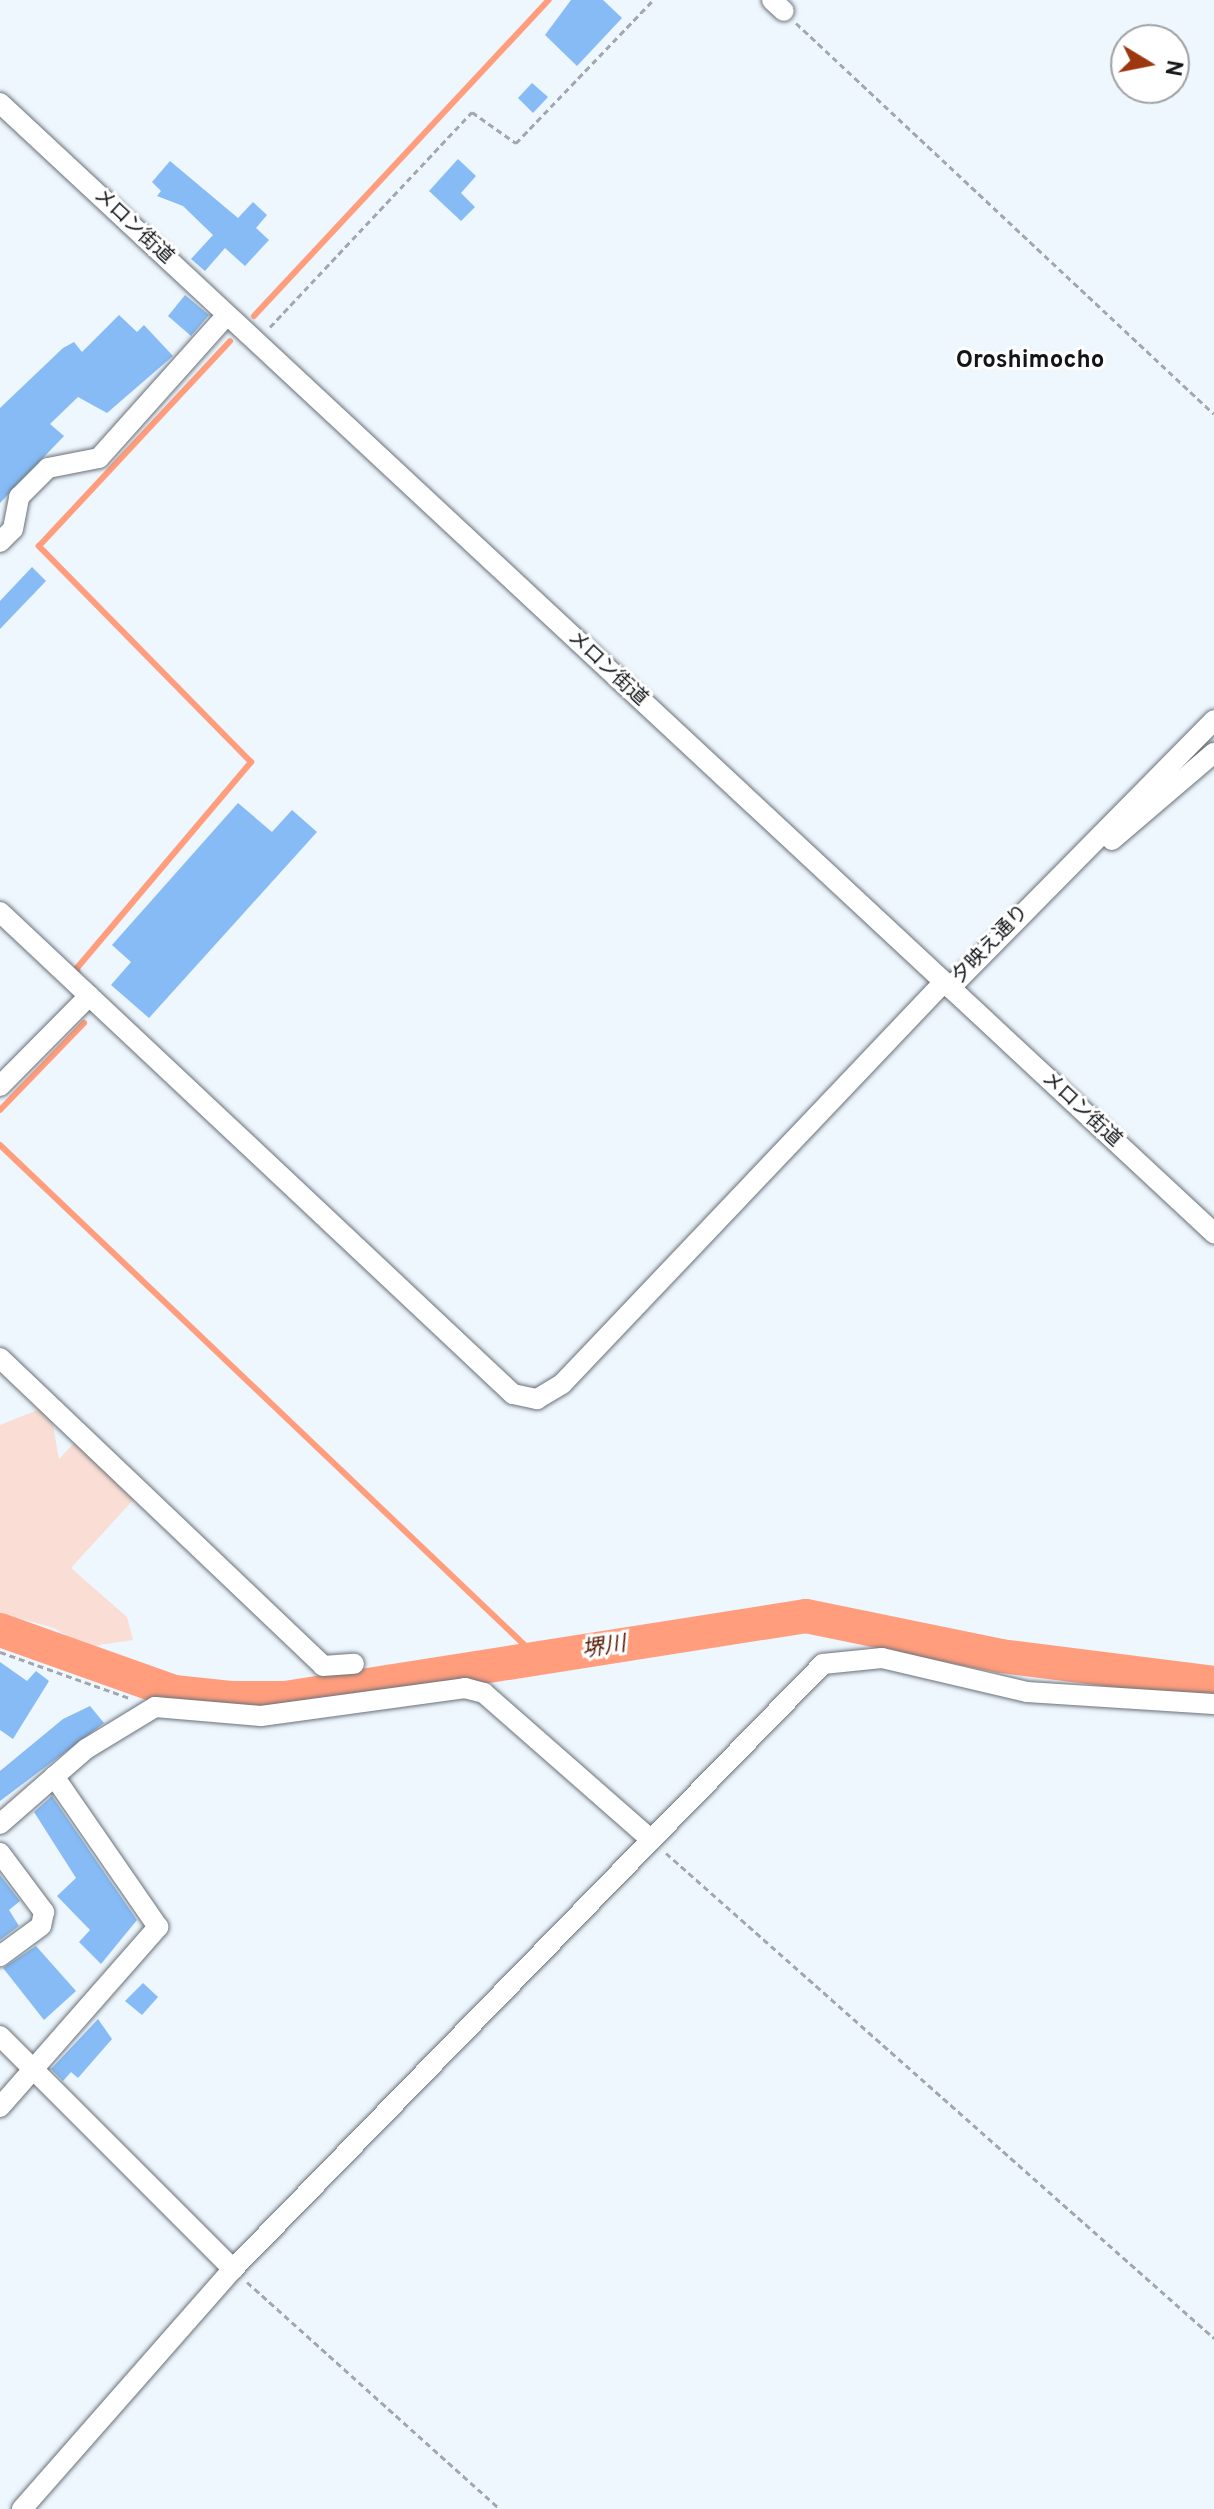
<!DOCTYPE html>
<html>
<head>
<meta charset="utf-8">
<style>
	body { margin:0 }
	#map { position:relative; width:1214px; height:2509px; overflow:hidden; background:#eef6fe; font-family:Overpass,"Noto Sans JP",sans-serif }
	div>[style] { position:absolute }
	.green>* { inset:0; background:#faded5 }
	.stream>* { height:6px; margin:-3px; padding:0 3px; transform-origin:3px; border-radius:3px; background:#ff9d7d }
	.river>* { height:34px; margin:-17px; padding:0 17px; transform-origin:17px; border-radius:17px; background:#ff9d7d }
	.building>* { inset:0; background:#87bbf5 }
	.path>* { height:3px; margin-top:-1.5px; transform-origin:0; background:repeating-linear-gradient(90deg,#a1a7ad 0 6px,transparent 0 10px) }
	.roads { filter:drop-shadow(0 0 2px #6a7178) drop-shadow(0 0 2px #6a7178) }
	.minor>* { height:20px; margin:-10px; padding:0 10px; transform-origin:10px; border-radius:10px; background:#fff }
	span { translate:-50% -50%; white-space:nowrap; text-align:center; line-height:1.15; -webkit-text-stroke:6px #fff; paint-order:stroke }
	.street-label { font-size:20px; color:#131518 }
	.water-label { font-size:22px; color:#5a1e08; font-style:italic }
	.quarter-label { font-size:24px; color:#131518; font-weight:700 }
	.north { position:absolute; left:1110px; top:24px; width:80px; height:80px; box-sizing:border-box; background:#fff; border:2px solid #a1a1a3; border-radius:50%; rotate:100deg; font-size:22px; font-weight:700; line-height:32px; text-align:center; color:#131518 }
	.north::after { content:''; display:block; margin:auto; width:28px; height:36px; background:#9d370f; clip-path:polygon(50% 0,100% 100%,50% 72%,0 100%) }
</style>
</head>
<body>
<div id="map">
	<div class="green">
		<i style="clip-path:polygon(40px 1409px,52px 1420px,59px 1459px,76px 1441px,135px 1498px,71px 1568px,127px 1617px,133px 1640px,85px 1647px,54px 1628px,0 1613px,0 1425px)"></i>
	</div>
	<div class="stream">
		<i style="left:254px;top:316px;width:432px;rotate:-47deg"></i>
		<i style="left:78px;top:976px;width:8px;rotate:-97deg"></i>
		<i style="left:77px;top:968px;width:270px;rotate:-49.8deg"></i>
		<i style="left:251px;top:762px;width:303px;rotate:-134.5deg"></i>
		<i style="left:39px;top:546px;width:280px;rotate:-47deg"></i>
		<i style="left:0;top:1110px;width:121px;rotate:-46deg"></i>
		<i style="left:0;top:1145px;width:742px;rotate:43.63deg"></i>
	</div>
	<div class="river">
		<i style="left:0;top:1630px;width:185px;rotate:19.6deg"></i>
		<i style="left:174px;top:1692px;width:57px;rotate:6deg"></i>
		<i style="left:231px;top:1698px;width:54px"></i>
		<i style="left:285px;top:1698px;width:527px;rotate:-8.94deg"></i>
		<i style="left:806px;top:1616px;width:199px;rotate:11.6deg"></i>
		<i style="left:1001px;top:1656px;width:215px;rotate:7.2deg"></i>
	</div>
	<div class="building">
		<i style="clip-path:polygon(571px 0,603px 0,622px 18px,577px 66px,545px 35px)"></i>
		<i style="clip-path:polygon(532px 83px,548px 97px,533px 113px,518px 98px)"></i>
		<i style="clip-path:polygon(458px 159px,476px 176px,461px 193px,475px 207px,461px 221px,429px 191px)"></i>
		<i style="clip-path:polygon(170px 161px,238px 218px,253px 202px,267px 215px,256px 228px,269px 240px,245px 266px,225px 248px,205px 271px,191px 259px,213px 235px,183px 206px,157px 196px,161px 191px,152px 182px)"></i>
		<i style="clip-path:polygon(185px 295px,209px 315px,191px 336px,168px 316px)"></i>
		<i style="clip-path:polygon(119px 315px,137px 332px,144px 325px,173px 356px,107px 413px,78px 397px,50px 424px,64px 436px,0 503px,0 408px,63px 348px,74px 342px,82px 352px)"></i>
		<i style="clip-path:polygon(32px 567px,46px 581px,0 629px,0 601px)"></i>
		<i style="clip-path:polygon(238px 803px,272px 832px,292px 810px,317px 832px,149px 1018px,111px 985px,131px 962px,112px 945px)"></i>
		<i style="clip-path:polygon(0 1662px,27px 1681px,36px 1671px,49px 1681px,13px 1739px,0 1730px)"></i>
		<i style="clip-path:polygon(90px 1706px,104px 1723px,0 1801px,0 1771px,63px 1719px)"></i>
		<i style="clip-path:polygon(52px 1796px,137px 1920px,101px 1964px,79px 1942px,90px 1930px,57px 1896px,76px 1878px,34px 1812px)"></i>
		<i style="clip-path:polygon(0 1875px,20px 1901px,9px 1910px,19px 1926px,0 1940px)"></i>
		<i style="clip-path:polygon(36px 1946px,76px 1991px,44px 2020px,3px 1968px)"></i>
		<i style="clip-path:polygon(143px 1983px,158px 1997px,142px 2015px,125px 2001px)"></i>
		<i style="clip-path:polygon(98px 2019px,112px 2039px,78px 2078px,71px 2072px,63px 2081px,51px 2069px)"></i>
	</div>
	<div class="path">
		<i style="left:796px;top:23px;width:572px;rotate:43.09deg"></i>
		<i style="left:270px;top:327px;width:295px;rotate:-46.8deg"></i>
		<i style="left:472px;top:112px;width:54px;rotate:35.2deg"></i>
		<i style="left:516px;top:143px;width:198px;rotate:-46.2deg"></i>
		<i style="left:0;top:1652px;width:137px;rotate:19.6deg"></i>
		<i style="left:666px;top:1853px;width:732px;rotate:41.51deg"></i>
		<i style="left:247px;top:2282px;width:340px;rotate:41.9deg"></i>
	</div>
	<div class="roads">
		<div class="minor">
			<i style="left:772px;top:0;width:16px;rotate:43deg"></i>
			<i style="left:0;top:103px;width:1659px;rotate:42.95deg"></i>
			<i style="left:0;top:542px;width:18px;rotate:-45deg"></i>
			<i style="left:13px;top:529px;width:33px;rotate:-79deg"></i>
			<i style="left:19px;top:497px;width:41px;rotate:-45deg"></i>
			<i style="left:48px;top:468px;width:52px;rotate:-11.1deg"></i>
			<i style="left:99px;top:458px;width:192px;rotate:-48.2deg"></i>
			<i style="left:1112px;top:840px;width:134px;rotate:-40.5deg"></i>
			<i style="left:0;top:912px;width:704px;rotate:43.22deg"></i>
			<i style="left:513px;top:1394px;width:25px;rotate:12deg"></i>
			<i style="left:537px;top:1399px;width:29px;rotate:-31deg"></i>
			<i style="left:562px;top:1384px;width:555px;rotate:-46.46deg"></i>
			<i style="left:950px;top:988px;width:376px;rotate:-45.4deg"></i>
			<i style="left:0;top:1086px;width:127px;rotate:-45.3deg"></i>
			<i style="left:0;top:1358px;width:446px;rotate:43.6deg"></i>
			<i style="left:323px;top:1666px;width:31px;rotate:-4deg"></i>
			<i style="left:0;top:1824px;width:114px;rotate:-41.1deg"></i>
			<i style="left:86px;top:1749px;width:81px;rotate:-31.3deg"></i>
			<i style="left:155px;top:1707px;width:106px;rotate:4.9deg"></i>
			<i style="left:261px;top:1716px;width:206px;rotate:-7.8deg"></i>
			<i style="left:465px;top:1688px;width:20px;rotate:15deg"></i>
			<i style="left:484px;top:1693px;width:220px;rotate:41.3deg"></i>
			<i style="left:0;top:1853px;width:74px;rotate:53.3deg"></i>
			<i style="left:44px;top:1912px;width:14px;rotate:102deg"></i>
			<i style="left:41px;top:1926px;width:51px;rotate:143.8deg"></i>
			<i style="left:0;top:2036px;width:330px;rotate:45deg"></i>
			<i style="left:0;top:2107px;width:240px;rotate:-48.7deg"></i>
			<i style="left:158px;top:1927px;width:183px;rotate:-124.6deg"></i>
			<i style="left:22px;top:2509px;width:320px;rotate:-48.7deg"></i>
			<i style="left:233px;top:2269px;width:845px;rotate:-45.72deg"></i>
			<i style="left:823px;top:1664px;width:59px;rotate:-5.8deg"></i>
			<i style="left:882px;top:1658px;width:149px;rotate:13.2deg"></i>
			<i style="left:1027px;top:1692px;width:187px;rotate:3.7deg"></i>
		</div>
	</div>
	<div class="street-label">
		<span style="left:133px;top:227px;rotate:43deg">メロン街道</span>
		<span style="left:607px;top:669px;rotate:43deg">メロン街道</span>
		<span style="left:991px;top:945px;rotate:-46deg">夕映え通り</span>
		<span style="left:1081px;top:1110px;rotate:43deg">メロン街道</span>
	</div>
	<div class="water-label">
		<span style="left:604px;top:1648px;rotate:-9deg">堺川</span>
	</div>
	<div class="quarter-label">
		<span style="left:1030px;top:362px">Oroshimocho</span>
	</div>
	<div class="north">N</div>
</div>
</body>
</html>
